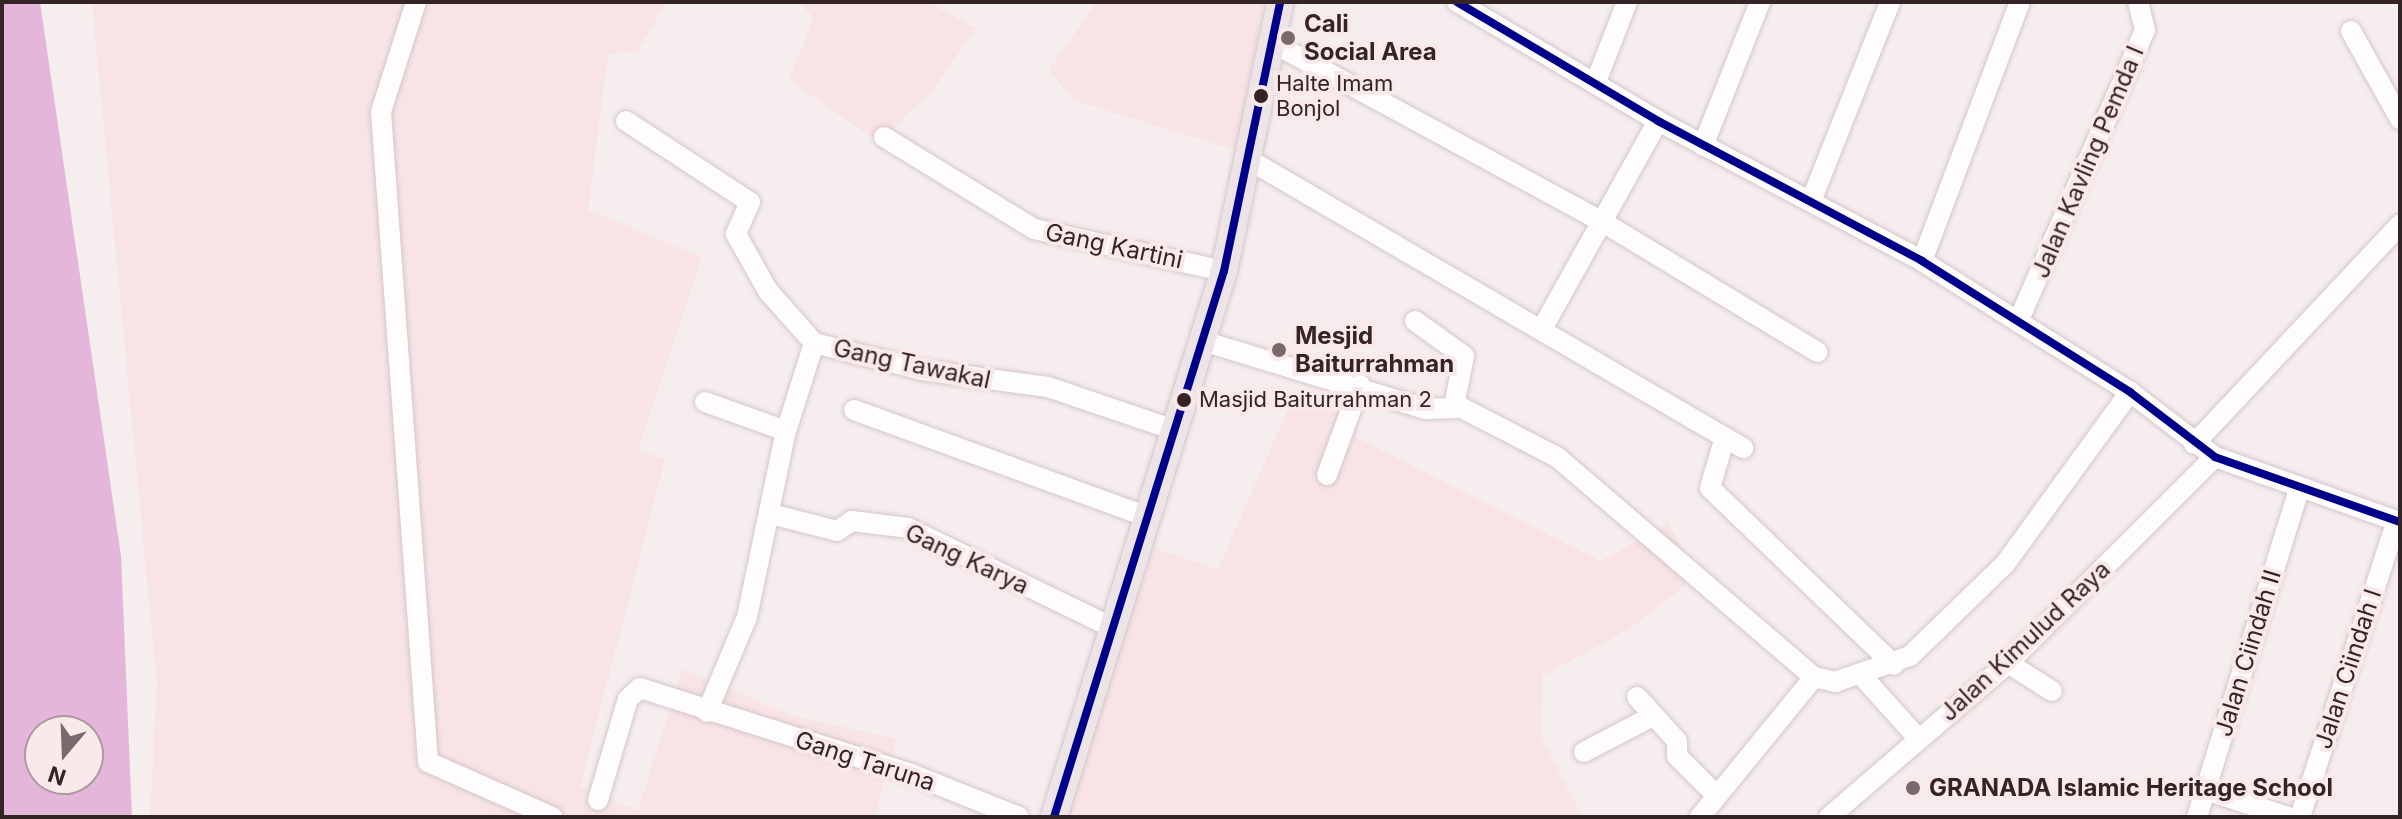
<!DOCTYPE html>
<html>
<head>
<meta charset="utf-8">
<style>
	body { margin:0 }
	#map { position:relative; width:2402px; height:819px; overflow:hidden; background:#f6edee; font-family:Inter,sans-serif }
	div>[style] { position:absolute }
	.built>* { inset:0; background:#f8e3e5 }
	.water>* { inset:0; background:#e4b6da }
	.roads { filter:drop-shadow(0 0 2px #d3c7c8) drop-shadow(0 0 2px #d3c7c8) }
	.minor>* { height:20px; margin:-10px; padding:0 10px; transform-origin:10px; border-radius:10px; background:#fefcfc }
	.major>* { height:26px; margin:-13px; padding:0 13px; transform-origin:13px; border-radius:13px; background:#ede4e8 }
	.bus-1>* { height:8px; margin:-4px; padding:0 4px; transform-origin:4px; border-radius:4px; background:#00008b }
	.dots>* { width:22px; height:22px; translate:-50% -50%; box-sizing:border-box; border:4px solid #fae9ea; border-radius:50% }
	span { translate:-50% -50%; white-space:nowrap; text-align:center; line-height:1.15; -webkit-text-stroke:8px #fae9ea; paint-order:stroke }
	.bus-label { font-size:22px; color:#342426 }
	.left { translate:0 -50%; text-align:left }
	.poi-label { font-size:24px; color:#342426; font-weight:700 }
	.street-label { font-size:24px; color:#342426 }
	.frame { position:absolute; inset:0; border:4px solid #342426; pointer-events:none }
	.north { position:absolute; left:24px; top:715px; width:80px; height:80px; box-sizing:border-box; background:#fae9ea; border:2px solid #ab9a9c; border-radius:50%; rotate:199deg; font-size:22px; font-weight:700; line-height:32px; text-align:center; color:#342426 }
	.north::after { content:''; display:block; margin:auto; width:28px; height:36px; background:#786a6c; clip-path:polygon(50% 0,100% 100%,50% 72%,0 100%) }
</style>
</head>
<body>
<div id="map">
	<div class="built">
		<i style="clip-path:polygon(92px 2px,666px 2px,638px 51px,608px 54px,588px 210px,702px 257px,638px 450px,665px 460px,580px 787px,638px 810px,683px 669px,791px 715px,896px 739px,875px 817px,150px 817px,157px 684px)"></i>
		<i style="clip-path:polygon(798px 2px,927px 2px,976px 28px,934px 89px,879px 142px,789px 80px,814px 18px)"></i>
		<i style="clip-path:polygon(1096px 2px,1263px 2px,1238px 151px,1073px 100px,1049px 70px)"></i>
		<i style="clip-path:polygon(1294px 395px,1355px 412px,1357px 438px,1601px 561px,1668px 523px,1698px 575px,1631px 628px,1542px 676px,1541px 736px,1582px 817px,1062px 817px,1154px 548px,1218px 570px)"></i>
	</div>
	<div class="water">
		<i style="clip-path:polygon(evenodd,2px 2px,40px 2px,121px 556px,132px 817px,2px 817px,2px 2px,40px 731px,88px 731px,88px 779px,40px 779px,40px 731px)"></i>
	</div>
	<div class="roads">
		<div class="minor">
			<i style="left:416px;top:2px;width:115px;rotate:107.7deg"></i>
			<i style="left:381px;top:112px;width:652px;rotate:85.86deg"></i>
			<i style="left:428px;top:762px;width:136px;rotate:23.9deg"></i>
			<i style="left:1457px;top:2px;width:234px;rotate:30.6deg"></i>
			<i style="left:1658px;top:121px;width:299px;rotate:27.9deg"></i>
			<i style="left:1922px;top:261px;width:246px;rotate:32.2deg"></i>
			<i style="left:2130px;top:392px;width:107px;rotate:37.4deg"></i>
			<i style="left:2215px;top:457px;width:196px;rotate:19.4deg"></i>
			<i style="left:2351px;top:31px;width:101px;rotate:60.9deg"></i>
			<i style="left:1273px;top:43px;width:373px;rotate:28.5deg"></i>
			<i style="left:1601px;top:221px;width:253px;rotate:31.2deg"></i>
			<i style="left:1595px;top:84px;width:88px;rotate:-68.7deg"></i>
			<i style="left:626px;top:121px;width:148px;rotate:33.2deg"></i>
			<i style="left:750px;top:202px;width:35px;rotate:114deg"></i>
			<i style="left:736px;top:234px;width:65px;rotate:60.7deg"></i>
			<i style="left:768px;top:291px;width:69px;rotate:48.5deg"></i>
			<i style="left:814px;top:343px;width:111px;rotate:14deg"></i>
			<i style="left:922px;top:370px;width:127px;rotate:7.7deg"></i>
			<i style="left:1048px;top:387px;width:136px;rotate:18.8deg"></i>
			<i style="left:884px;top:137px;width:176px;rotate:31.5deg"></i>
			<i style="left:1034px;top:229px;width:195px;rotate:12.5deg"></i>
			<i style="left:1703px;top:146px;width:155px;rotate:-68.4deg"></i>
			<i style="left:1251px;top:161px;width:570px;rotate:30.26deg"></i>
			<i style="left:1811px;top:201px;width:214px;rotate:-68.3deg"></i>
			<i style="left:1922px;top:261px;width:277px;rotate:-69.3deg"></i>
			<i style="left:1415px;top:321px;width:60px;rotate:35.5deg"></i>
			<i style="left:1464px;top:356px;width:51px;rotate:101.3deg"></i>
			<i style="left:2018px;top:322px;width:318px;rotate:-66.5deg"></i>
			<i style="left:2145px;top:30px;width:29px;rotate:-104deg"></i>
			<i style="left:1543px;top:327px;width:236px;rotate:-60.8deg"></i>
			<i style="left:1203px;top:341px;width:233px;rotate:17deg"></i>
			<i style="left:1426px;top:409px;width:36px;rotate:-2deg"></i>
			<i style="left:1462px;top:408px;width:107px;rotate:27.3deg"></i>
			<i style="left:1557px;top:457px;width:338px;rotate:40.6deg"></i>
			<i style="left:1814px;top:677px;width:22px;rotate:13deg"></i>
			<i style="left:1835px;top:682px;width:79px;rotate:-19.1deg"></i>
			<i style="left:1910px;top:656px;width:132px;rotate:-44.1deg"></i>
			<i style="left:2005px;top:564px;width:213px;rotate:-54deg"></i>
			<i style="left:705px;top:402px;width:86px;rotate:19.7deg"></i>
			<i style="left:854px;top:410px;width:313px;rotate:20deg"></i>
			<i style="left:1725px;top:437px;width:53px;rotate:106.4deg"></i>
			<i style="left:1710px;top:488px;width:255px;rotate:43.9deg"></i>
			<i style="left:2194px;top:444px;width:301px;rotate:-46.8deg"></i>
			<i style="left:1327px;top:475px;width:96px;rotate:-69.9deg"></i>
			<i style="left:771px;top:514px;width:68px;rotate:14.4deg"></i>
			<i style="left:837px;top:531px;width:18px;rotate:-34deg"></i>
			<i style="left:852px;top:521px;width:56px;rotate:7.1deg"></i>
			<i style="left:908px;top:528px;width:228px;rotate:26deg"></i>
			<i style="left:2008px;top:663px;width:52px;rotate:32.5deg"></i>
			<i style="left:1862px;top:676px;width:82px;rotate:48deg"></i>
			<i style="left:1637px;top:697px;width:59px;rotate:47.7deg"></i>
			<i style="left:1677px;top:741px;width:15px;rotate:90deg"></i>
			<i style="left:1677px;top:756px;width:54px;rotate:45deg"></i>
			<i style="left:707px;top:712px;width:103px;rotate:-67.2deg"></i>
			<i style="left:747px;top:617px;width:190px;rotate:-78.2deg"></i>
			<i style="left:786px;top:431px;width:92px;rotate:-72.3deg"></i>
			<i style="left:1584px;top:752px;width:78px;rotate:-27.6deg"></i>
			<i style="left:2206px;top:790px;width:86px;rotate:18.2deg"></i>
			<i style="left:598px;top:800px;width:105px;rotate:-73.5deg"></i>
			<i style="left:628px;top:699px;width:16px;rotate:-43deg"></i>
			<i style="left:640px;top:688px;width:284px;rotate:17.6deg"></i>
			<i style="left:911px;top:774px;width:116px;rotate:21.7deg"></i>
			<i style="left:1700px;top:817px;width:181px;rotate:-50.8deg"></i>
			<i style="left:1829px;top:817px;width:236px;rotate:-40.7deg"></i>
			<i style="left:2008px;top:663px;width:292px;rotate:-44.9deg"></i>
			<i style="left:2197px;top:817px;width:343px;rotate:-72.7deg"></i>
			<i style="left:2300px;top:817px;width:311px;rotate:-71.9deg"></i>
		</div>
		<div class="major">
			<i style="left:1054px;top:817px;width:572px;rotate:-72.71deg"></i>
			<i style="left:1224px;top:271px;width:275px;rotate:-78.2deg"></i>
		</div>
	</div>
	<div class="bus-1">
		<i style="left:1457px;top:2px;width:234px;rotate:30.6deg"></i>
		<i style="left:1658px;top:121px;width:299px;rotate:27.9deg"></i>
		<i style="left:1922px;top:261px;width:246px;rotate:32.2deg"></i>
		<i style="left:2130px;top:392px;width:107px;rotate:37.4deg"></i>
		<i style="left:2215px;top:457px;width:196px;rotate:19.4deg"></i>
		<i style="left:1054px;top:817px;width:572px;rotate:-72.71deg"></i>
		<i style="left:1224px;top:271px;width:275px;rotate:-78.2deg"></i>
	</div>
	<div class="dots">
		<i style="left:1288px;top:38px;background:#786a6c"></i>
		<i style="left:1261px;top:96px;background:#342426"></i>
		<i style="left:1279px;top:350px;background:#786a6c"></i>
		<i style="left:1184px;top:400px;background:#342426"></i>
		<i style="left:1913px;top:788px;background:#786a6c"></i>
	</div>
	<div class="bus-label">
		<span class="left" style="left:1276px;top:96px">Halte Imam<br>Bonjol</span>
		<span class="left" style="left:1199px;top:400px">Masjid Baiturrahman 2</span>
	</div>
	<div class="poi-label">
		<span class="left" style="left:1304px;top:38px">Cali<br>Social Area</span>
		<span class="left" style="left:1295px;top:350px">Mesjid<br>Baiturrahman</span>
		<span class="left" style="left:1929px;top:788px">GRANADA Islamic Heritage School</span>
	</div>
	<div class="street-label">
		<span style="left:2088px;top:162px;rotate:-67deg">Jalan Kavling Pemda I</span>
		<span style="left:1114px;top:246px;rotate:12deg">Gang Kartini</span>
		<span style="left:912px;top:364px;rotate:12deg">Gang Tawakal</span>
		<span style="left:967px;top:559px;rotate:25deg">Gang Karya</span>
		<span style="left:2025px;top:641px;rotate:-43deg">Jalan Kimulud Raya</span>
		<span style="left:2248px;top:653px;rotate:-73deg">Jalan Ciindah II</span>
		<span style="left:2348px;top:669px;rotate:-72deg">Jalan Ciindah I</span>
		<span style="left:865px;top:761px;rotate:18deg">Gang Taruna</span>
	</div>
	<div class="frame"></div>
	<div class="north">N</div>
</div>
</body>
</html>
